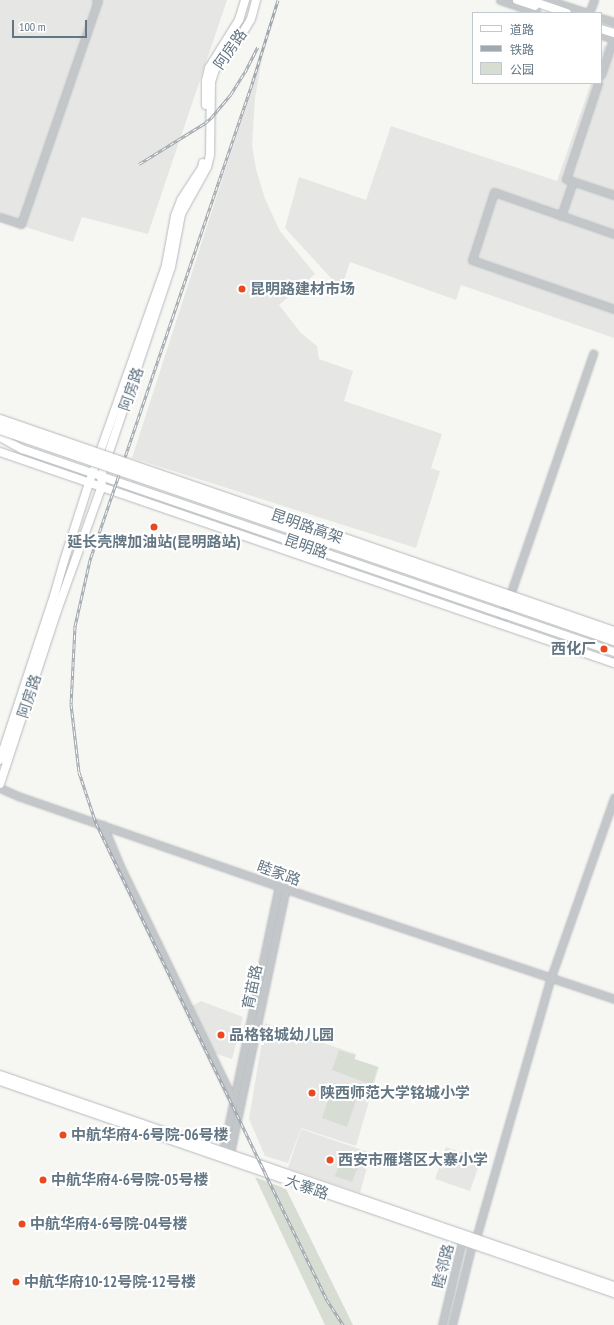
<!DOCTYPE html>
<html>
<head>
<meta charset="utf-8">
<style>
	body { margin:0 }
	#map { position:relative; width:614px; height:1325px; overflow:hidden; background:#f6f6f2; font-family:"PT Sans Narrow","Noto Sans SC",sans-serif }
	div>[style] { position:absolute }
	.built>* { inset:0; background:#e6e7e5 }
	.green>* { inset:0; background:#d7ddd3 }
	.roads { filter:drop-shadow(0 0 1px #b6babe) drop-shadow(0 0 1px #b6babe) }
	.minor>* { height:7px; margin:-3.5px; padding:0 3.5px; transform-origin:3.5px; border-radius:3.5px; background:#c3c7ca }
	.major>* { height:8px; margin:-4px; padding:0 4px; transform-origin:4px; border-radius:4px; background:#fff }
	.rail>* { height:3px; margin-top:-1.5px; transform-origin:0; background:repeating-linear-gradient(90deg,#fff 0 4.5px,#a1a8ae 0 9px); box-sizing:border-box; border-block:1px solid #a1a8ae }
	.bridges { filter:drop-shadow(0 0 1px #b5b9bc) drop-shadow(0 0 1px #b5b9bc) }
	.highway-bridge>* { height:10px; margin:-5px; padding:0 5px; transform-origin:5px; border-radius:5px; background:#fff }
	.dots>* { width:11px; height:11px; translate:-50% -50%; box-sizing:border-box; border:2px solid #fff; border-radius:50% }
	span { translate:-50% -50%; white-space:nowrap; text-align:center; line-height:1.15; -webkit-text-stroke:4px #fff; paint-order:stroke }
	.street-label { font-size:15px; color:#637684 }
	.poi-label { font-size:15px; color:#637684; font-weight:700 }
	.left { translate:0 -50%; text-align:left }
	.right { translate:-100% -50%; text-align:right }
	.legend { position:absolute; left:472px; top:12px; width:130px; height:72px; box-sizing:border-box; background:#fff; border:1px solid #c1c8ce; margin:0; padding:5px 7px; list-style:none; font-size:12px; color:#637684 }
	.legend li { display:flex; align-items:center; gap:8px; height:20px }
	.legend b { width:20px; border:1px solid #c1c8ce }
	.scale { position:absolute; left:12px; top:20px; width:75px; height:18px; box-sizing:border-box; border:2px solid #637684; border-top:0; padding-left:5px; font-size:12px; line-height:14px; white-space:nowrap; color:#637684; -webkit-text-stroke:3px #fff; paint-order:stroke }
</style>
</head>
<body>
<div id="map">
	<div class="built">
		<i style="clip-path:polygon(0 0,227px 0,148px 234px,82px 217px,73px 242px,0 219px)"></i>
		<i style="clip-path:polygon(604px 45px,614px 49px,614px 338px,461px 285px,456px 300px,350px 262px,341px 289px,285px 228px,299px 177px,366px 200px,391px 126px,557px 181px,591px 83px,601px 83px,601px 55px)"></i>
		<i style="clip-path:polygon(263px 53px,255px 98px,252px 145px,256px 169px,265px 199px,280px 231px,315px 274px,279px 305px,301px 333px,317px 346px,319px 359px,353px 371px,344px 401px,442px 434px,431px 468px,440px 471px,416px 548px,132px 458px)"></i>
		<i style="clip-path:polygon(201px 1001px,243px 1017px,232px 1059px,214px 1053px,190px 1007px)"></i>
		<i style="clip-path:polygon(265px 1023px,356px 1054px,355px 1059px,379px 1067px,356px 1146px,301px 1128px,288px 1163px,265px 1156px,249px 1119px)"></i>
		<i style="clip-path:polygon(301px 1129px,371px 1153px,360px 1193px,288px 1168px)"></i>
		<i style="clip-path:polygon(446px 1147px,481px 1159px,470px 1191px,435px 1179px)"></i>
	</div>
	<div class="green">
		<i style="clip-path:polygon(339px 1050px,355px 1055px,354px 1059px,378px 1067px,372px 1085px,332px 1070px)"></i>
		<i style="clip-path:polygon(334px 1083px,359px 1092px,347px 1127px,322px 1118px)"></i>
		<i style="clip-path:polygon(341px 1161px,358px 1167px,352px 1182px,335px 1176px)"></i>
		<i style="clip-path:polygon(255px 1177px,286px 1189px,353px 1325px,325px 1325px)"></i>
	</div>
	<div class="roads">
		<div class="minor">
			<i style="left:500px;top:0;width:39px;rotate:19deg"></i>
			<i style="left:548px;top:0;width:41px;rotate:18.4deg"></i>
			<i style="left:589px;top:13px;width:14px;rotate:-69deg"></i>
			<i style="left:601px;top:18px;width:14px;rotate:17deg"></i>
			<i style="left:601px;top:35px;width:14px;rotate:17deg"></i>
			<i style="left:601px;top:75px;width:41px;rotate:-71.6deg"></i>
			<i style="left:598px;top:83px;width:101px;rotate:108.4deg"></i>
			<i style="left:566px;top:179px;width:51px;rotate:18.4deg"></i>
			<i style="left:561px;top:216px;width:36px;rotate:-71deg"></i>
			<i style="left:0;top:217px;width:22px;rotate:18deg"></i>
			<i style="left:21px;top:224px;width:236px;rotate:-71deg"></i>
			<i style="left:98px;top:1px;width:2px;rotate:-153deg"></i>
			<i style="left:614px;top:234px;width:127px;rotate:-160.7deg"></i>
			<i style="left:494px;top:192px;width:71px;rotate:107.9deg"></i>
			<i style="left:472px;top:260px;width:150px;rotate:19deg"></i>
			<i style="left:500px;top:624px;width:286px;rotate:-71deg"></i>
			<i style="left:0;top:788px;width:20px;rotate:24deg"></i>
			<i style="left:18px;top:796px;width:299px;rotate:19.1deg"></i>
			<i style="left:301px;top:894px;width:330px;rotate:18.5deg"></i>
			<i style="left:103px;top:825px;width:44px;rotate:67.5deg"></i>
			<i style="left:120px;top:866px;width:262px;rotate:64.2deg"></i>
			<i style="left:222px;top:1156px;width:276px;rotate:-78.1deg"></i>
			<i style="left:229px;top:1158px;width:276px;rotate:-78.1deg"></i>
			<i style="left:476px;top:1238px;width:272px;rotate:-74deg"></i>
			<i style="left:551px;top:977px;width:190px;rotate:-70.6deg"></i>
			<i style="left:442px;top:1325px;width:86px;rotate:-76.6deg"></i>
			<i style="left:462px;top:1241px;width:8px;rotate:-40deg"></i>
			<i style="left:468px;top:1236px;width:9px;rotate:63deg"></i>
			<i style="left:472px;top:1244px;width:83px;rotate:103.9deg"></i>
		</div>
		<div class="major">
			<i style="left:517px;top:0;width:19px;rotate:18deg"></i>
			<i style="left:529px;top:0;width:40px;rotate:18.9deg"></i>
			<i style="left:601px;top:29px;width:14px;rotate:17deg"></i>
			<i style="left:206px;top:105px;width:24px;rotate:-90deg"></i>
			<i style="left:206px;top:81px;width:13px;rotate:-77deg"></i>
			<i style="left:209px;top:68px;width:57px;rotate:-58deg"></i>
			<i style="left:239px;top:20px;width:21px;rotate:-73deg"></i>
			<i style="left:0;top:437px;width:25px;rotate:29deg"></i>
			<i style="left:22px;top:449px;width:626px;rotate:18.93deg"></i>
			<i style="left:0;top:452px;width:649px;rotate:18.97deg"></i>
			<i style="left:0;top:760px;width:173px;rotate:-71.8deg"></i>
			<i style="left:54px;top:596px;width:36px;rotate:-74deg"></i>
			<i style="left:64px;top:561px;width:82px;rotate:-72.2deg"></i>
			<i style="left:89px;top:483px;width:231px;rotate:-70.5deg"></i>
			<i style="left:166px;top:265px;width:50px;rotate:-79.6deg"></i>
			<i style="left:175px;top:216px;width:17px;rotate:-69deg"></i>
			<i style="left:181px;top:200px;width:38px;rotate:-57deg"></i>
			<i style="left:202px;top:168px;width:5px;rotate:-79deg"></i>
			<i style="left:0;top:784px;width:185px;rotate:-71.8deg"></i>
			<i style="left:58px;top:608px;width:130px;rotate:-70.2deg"></i>
			<i style="left:102px;top:486px;width:10px;rotate:-96deg"></i>
			<i style="left:101px;top:476px;width:220px;rotate:-71.5deg"></i>
			<i style="left:171px;top:267px;width:54px;rotate:-79.3deg"></i>
			<i style="left:181px;top:214px;width:54px;rotate:-61deg"></i>
			<i style="left:207px;top:167px;width:12px;rotate:-76deg"></i>
			<i style="left:210px;top:155px;width:73px;rotate:-89.2deg"></i>
			<i style="left:211px;top:82px;width:10px;rotate:-73deg"></i>
			<i style="left:214px;top:72px;width:10px;rotate:-66deg"></i>
			<i style="left:218px;top:63px;width:38px;rotate:-50deg"></i>
			<i style="left:242px;top:34px;width:17px;rotate:-59deg"></i>
			<i style="left:251px;top:19px;width:20px;rotate:-75deg"></i>
			<i style="left:0;top:1075px;width:649px;rotate:18.97deg"></i>
			<i style="left:0;top:1081px;width:650px;rotate:19.05deg"></i>
		</div>
	</div>
	<div class="rail">
		<i style="left:278px;top:0;width:88px;rotate:107.2deg"></i>
		<i style="left:252px;top:84px;width:503px;rotate:108.8deg"></i>
		<i style="left:90px;top:560px;width:68px;rotate:102.8deg"></i>
		<i style="left:75px;top:626px;width:78px;rotate:92.9deg"></i>
		<i style="left:71px;top:704px;width:68px;rotate:83.3deg"></i>
		<i style="left:79px;top:772px;width:54px;rotate:71.6deg"></i>
		<i style="left:96px;top:823px;width:389px;rotate:64.2deg"></i>
		<i style="left:265px;top:1173px;width:141px;rotate:64deg"></i>
		<i style="left:327px;top:1300px;width:30px;rotate:57deg"></i>
		<i style="left:139px;top:164px;width:78px;rotate:-31.8deg"></i>
		<i style="left:205px;top:123px;width:8px;rotate:-40deg"></i>
		<i style="left:211px;top:118px;width:31px;rotate:-50deg"></i>
		<i style="left:231px;top:94px;width:26px;rotate:-58deg"></i>
		<i style="left:245px;top:72px;width:28px;rotate:-63deg"></i>
	</div>
	<div class="bridges">
		<div class="highway-bridge">
			<i style="left:0;top:420px;width:650px;rotate:19.05deg"></i>
			<i style="left:0;top:429px;width:649px;rotate:18.97deg"></i>
		</div>
	</div>
	<div class="dots">
		<i style="left:242px;top:289px;background:#ea491d"></i>
		<i style="left:154px;top:527px;background:#ea491d"></i>
		<i style="left:604px;top:649px;background:#ea491d"></i>
		<i style="left:221px;top:1035px;background:#ea491d"></i>
		<i style="left:312px;top:1093px;background:#ea491d"></i>
		<i style="left:63px;top:1135px;background:#ea491d"></i>
		<i style="left:330px;top:1160px;background:#ea491d"></i>
		<i style="left:43px;top:1180px;background:#ea491d"></i>
		<i style="left:22px;top:1224px;background:#ea491d"></i>
		<i style="left:16px;top:1282px;background:#ea491d"></i>
	</div>
	<div class="street-label">
		<span style="left:230px;top:49px;rotate:-55deg">阿房路</span>
		<span style="left:131px;top:389px;rotate:-71deg">阿房路</span>
		<span style="left:307px;top:526px;rotate:19deg">昆明路高架</span>
		<span style="left:306px;top:546px;rotate:19deg">昆明路</span>
		<span style="left:29px;top:696px;rotate:-72deg">阿房路</span>
		<span style="left:279px;top:873px;rotate:20deg">睦家路</span>
		<span style="left:252px;top:987px;rotate:-78deg">育苗路</span>
		<span style="left:307px;top:1187px;rotate:19deg">大寨路</span>
		<span style="left:443px;top:1266px;rotate:-76deg">睦邻路</span>
	</div>
	<div class="poi-label">
		<span class="left" style="left:250px;top:289px">昆明路建材市场</span>
		<span style="left:154px;top:542px">延长壳牌加油站(昆明路站)</span>
		<span class="right" style="left:596px;top:649px">西化厂</span>
		<span class="left" style="left:229px;top:1035px">品格铭城幼儿园</span>
		<span class="left" style="left:320px;top:1093px">陕西师范大学铭城小学</span>
		<span class="left" style="left:71px;top:1135px">中航华府4-6号院-06号楼</span>
		<span class="left" style="left:338px;top:1160px">西安市雁塔区大寨小学</span>
		<span class="left" style="left:51px;top:1180px">中航华府4-6号院-05号楼</span>
		<span class="left" style="left:30px;top:1224px">中航华府4-6号院-04号楼</span>
		<span class="left" style="left:24px;top:1282px">中航华府10-12号院-12号楼</span>
	</div>
	<ul class="legend">
	<li><b style="height:5px;background:#fff"></b>道路</li>
	<li><b style="height:5px;background:#a1a8ae"></b>铁路</li>
	<li><b style="height:11px;background:#d7ddd3"></b>公园</li>
	</ul>
	<div class="scale">100 m</div>
</div>
</body>
</html>
